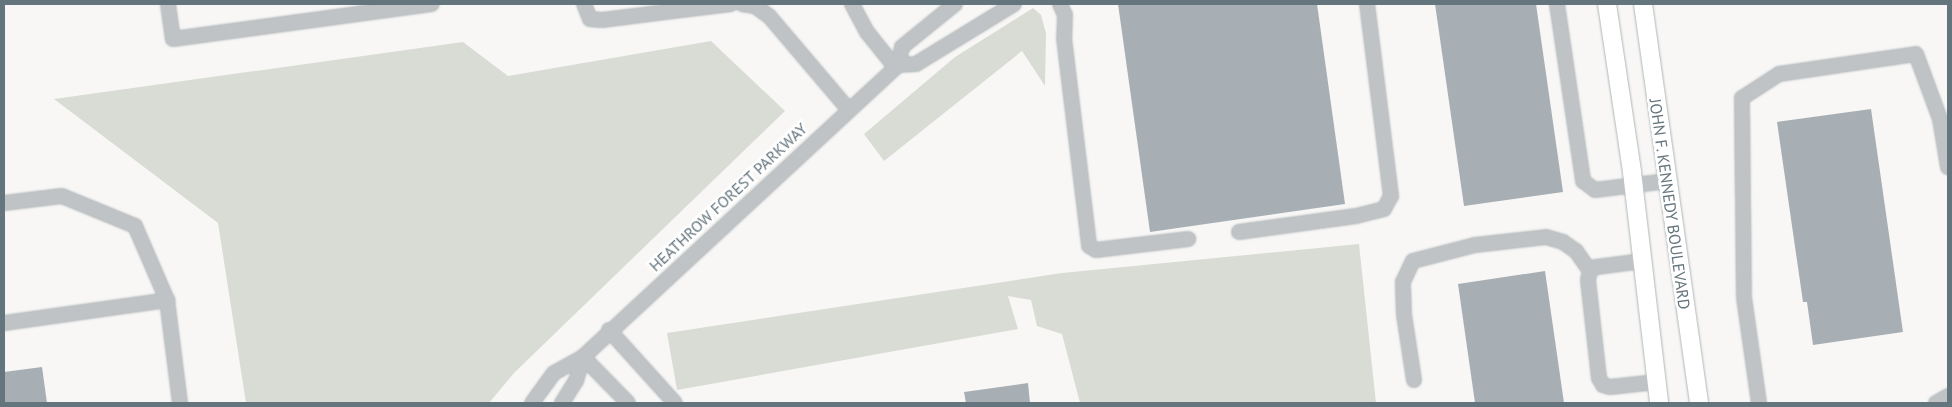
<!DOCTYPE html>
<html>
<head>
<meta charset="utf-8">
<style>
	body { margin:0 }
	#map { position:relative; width:1952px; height:407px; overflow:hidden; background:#f8f7f5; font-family:"PT Sans",sans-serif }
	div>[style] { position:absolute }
	.green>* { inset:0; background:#d8dcd5 }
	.building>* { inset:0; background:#a7afb4 }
	.roads { filter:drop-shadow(0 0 1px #b0b6b9) drop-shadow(0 0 1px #b0b6b9) }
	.minor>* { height:14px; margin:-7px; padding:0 7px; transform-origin:7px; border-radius:7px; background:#bfc3c6 }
	.major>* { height:18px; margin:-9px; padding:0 9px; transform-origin:9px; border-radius:9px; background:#fff }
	span { translate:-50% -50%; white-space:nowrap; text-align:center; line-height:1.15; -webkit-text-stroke:5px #fff; paint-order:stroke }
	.street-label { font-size:16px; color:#65757e }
	.frame { position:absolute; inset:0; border:5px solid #65757e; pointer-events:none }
</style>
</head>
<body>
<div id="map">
	<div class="green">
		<i style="clip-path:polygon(1033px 8px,1041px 15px,1046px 33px,1045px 86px,1022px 51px,884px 161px,864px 134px,955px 57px)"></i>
		<i style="clip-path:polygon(711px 41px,785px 111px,514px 373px,489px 403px,246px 403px,218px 223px,54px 99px,463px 42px,508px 76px)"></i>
		<i style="clip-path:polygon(1359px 244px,1376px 403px,1080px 403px,1062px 334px,1037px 326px,1031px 300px,1008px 296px,1018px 329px,677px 390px,667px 333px,1062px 273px)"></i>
	</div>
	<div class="building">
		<i style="clip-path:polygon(1118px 4px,1317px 4px,1345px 204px,1150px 232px)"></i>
		<i style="clip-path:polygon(1435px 4px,1536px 4px,1563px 192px,1464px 206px)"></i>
		<i style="clip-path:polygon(1871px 109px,1903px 332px,1813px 345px,1807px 302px,1803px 302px,1777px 122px)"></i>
		<i style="clip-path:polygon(1545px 271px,1564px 403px,1475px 403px,1458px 284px)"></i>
		<i style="clip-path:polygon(42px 367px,47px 403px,4px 403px,4px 372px)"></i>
		<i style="clip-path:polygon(1028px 383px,1030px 403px,966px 403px,964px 392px)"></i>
	</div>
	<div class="roads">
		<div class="minor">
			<i style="left:168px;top:4px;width:35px;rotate:82deg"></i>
			<i style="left:173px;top:39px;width:261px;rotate:-7.7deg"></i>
			<i style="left:584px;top:4px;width:16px;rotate:68deg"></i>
			<i style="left:590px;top:19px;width:12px;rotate:5deg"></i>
			<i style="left:602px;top:20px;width:130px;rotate:-7.1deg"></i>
			<i style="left:742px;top:4px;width:13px;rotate:9deg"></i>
			<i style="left:755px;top:6px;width:17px;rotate:36deg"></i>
			<i style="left:769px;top:16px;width:123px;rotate:49.6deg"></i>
			<i style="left:852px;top:4px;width:32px;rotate:62deg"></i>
			<i style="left:867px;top:32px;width:45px;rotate:51.3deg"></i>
			<i style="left:1060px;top:4px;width:12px;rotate:66deg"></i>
			<i style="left:1065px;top:15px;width:23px;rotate:92deg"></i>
			<i style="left:1064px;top:38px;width:209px;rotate:83.1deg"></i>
			<i style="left:1089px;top:246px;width:8px;rotate:30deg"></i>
			<i style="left:1096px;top:250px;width:93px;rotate:-6.8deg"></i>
			<i style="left:1557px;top:4px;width:179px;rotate:81.6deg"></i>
			<i style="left:1583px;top:181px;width:15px;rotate:37deg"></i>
			<i style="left:1595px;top:190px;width:73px;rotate:-7.1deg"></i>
			<i style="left:898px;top:65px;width:18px;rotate:-3deg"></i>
			<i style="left:916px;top:64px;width:115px;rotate:-31.5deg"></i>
			<i style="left:4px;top:203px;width:58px;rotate:-6.9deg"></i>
			<i style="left:62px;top:196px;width:79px;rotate:22.3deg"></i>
			<i style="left:135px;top:226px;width:81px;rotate:66.6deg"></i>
			<i style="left:167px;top:300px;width:104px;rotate:82.8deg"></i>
			<i style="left:1239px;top:232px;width:118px;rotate:-7.8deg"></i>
			<i style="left:1356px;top:216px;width:29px;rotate:-14deg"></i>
			<i style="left:1384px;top:209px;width:15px;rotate:-62deg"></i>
			<i style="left:1391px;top:196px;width:193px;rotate:-97.1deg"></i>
			<i style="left:1643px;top:261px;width:47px;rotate:172.7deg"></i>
			<i style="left:1596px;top:267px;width:7px;rotate:146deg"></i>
			<i style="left:1590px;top:271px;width:9px;rotate:103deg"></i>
			<i style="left:1588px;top:280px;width:99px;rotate:83.6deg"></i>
			<i style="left:1599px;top:378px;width:8px;rotate:60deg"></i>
			<i style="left:1603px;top:385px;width:7px;rotate:16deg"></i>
			<i style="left:1610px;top:387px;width:47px;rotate:-6.1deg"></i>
			<i style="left:4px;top:323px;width:165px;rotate:-8deg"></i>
			<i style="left:609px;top:330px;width:98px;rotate:47.9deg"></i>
			<i style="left:583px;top:357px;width:64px;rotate:45.6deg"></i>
			<i style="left:1414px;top:380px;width:66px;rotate:-98.7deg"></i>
			<i style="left:1404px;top:315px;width:33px;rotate:-92deg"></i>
			<i style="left:1403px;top:282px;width:23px;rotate:-65deg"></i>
			<i style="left:1413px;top:261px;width:64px;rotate:-14.5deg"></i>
			<i style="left:1475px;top:245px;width:71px;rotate:-6.4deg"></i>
			<i style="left:1546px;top:237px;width:18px;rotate:16deg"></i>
			<i style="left:1563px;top:242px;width:16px;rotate:35deg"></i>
			<i style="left:1576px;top:251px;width:24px;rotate:55deg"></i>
			<i style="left:532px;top:403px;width:37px;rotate:-54deg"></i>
			<i style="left:554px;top:373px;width:33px;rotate:-29deg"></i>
			<i style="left:583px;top:357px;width:430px;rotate:-42.8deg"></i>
			<i style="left:898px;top:65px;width:18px;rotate:-77deg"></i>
			<i style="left:902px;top:47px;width:68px;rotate:-39.1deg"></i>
			<i style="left:562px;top:403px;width:26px;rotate:-58deg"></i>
			<i style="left:576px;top:381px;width:25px;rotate:-74deg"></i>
			<i style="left:1759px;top:403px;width:107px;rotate:-98.1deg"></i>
			<i style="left:1744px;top:297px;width:199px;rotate:-90.6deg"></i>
			<i style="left:1742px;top:98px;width:44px;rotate:-33deg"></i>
			<i style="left:1779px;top:74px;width:138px;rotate:-8.3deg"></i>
			<i style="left:1916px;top:54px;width:69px;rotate:69.7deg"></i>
			<i style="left:1940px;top:119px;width:49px;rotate:80.5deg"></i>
			<i style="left:1936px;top:403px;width:14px;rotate:-30deg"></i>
		</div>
		<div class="major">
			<i style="left:1607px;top:4px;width:170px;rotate:81.5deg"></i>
			<i style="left:1632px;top:172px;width:233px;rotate:83.3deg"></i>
			<i style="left:1643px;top:4px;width:403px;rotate:82deg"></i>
		</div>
	</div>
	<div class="street-label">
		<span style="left:728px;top:197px;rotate:-43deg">HEATHROW FOREST PARKWAY</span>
		<span style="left:1670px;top:204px;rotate:82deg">JOHN F. KENNEDY BOULEVARD</span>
	</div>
	<div class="frame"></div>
</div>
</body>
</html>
